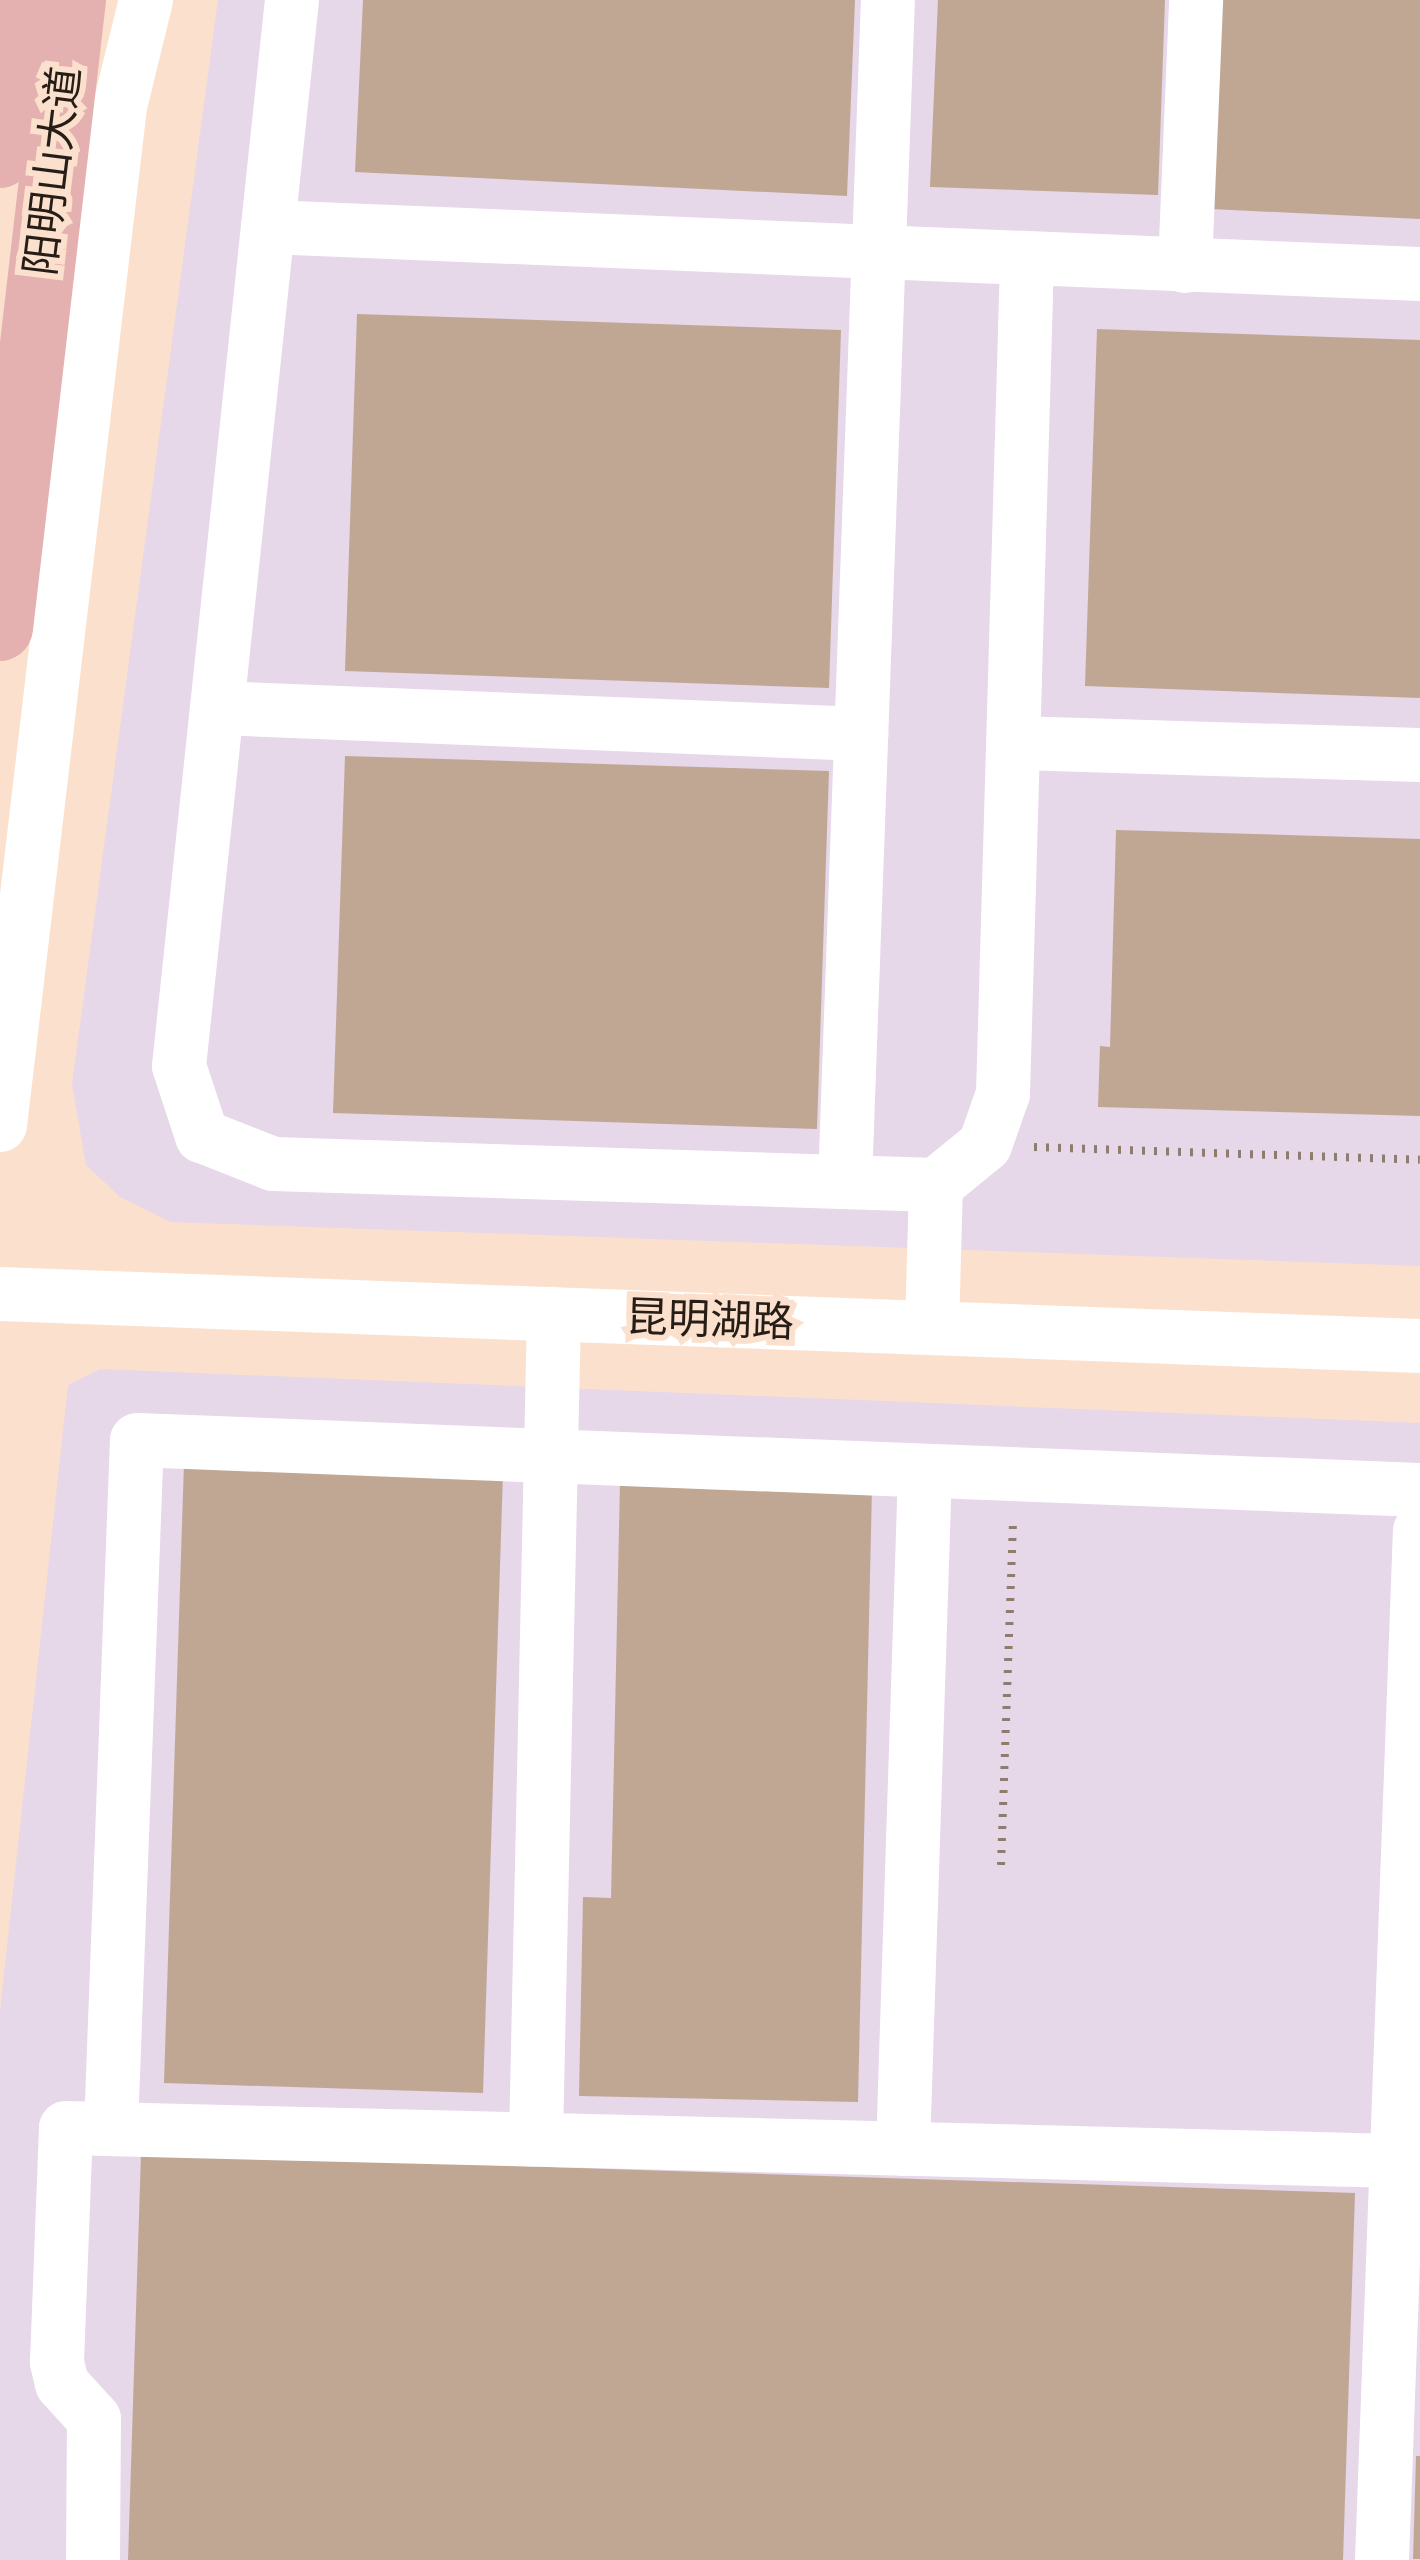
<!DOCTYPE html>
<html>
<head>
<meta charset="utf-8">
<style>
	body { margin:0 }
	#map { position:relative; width:1420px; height:2560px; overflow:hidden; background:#fbe1cd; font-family:Helvetica,"Noto Sans SC",sans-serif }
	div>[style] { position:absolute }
	.industrial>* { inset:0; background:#e6d7e9 }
	.building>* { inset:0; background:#c0a794 }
	.path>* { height:8px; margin-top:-4px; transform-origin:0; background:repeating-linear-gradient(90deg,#8d7c6f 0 3px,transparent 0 12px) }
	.minor>* { height:54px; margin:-27px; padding:0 27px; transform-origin:27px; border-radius:27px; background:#fff }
	.major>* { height:66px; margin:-33px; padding:0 33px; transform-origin:33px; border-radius:33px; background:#e5b1b0 }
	span { translate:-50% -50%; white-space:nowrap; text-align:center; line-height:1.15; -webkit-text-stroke:12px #fbe1cd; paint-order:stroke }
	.street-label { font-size:42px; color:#261d16 }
</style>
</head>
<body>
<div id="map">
	<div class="industrial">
		<i style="clip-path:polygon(218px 0,1420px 0,1420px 1266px,171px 1222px,120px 1197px,86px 1165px,72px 1084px)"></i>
		<i style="clip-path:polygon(100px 1369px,1420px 1423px,1420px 2560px,0 2560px,0 2011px,68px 1385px)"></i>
	</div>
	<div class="building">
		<i style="clip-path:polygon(363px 0,855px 0,847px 196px,355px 172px)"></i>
		<i style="clip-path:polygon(938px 0,1165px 0,1158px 195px,930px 187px)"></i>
		<i style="clip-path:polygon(1221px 0,1420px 0,1420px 219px,1211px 209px)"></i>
		<i style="clip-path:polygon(357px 314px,841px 330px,829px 688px,345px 671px)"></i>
		<i style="clip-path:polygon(1097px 329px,1420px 340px,1420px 698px,1085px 686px)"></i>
		<i style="clip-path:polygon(345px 756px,829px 771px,817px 1129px,333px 1113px)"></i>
		<i style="clip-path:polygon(1116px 830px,1420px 839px,1420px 1116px,1098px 1107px,1100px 1046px,1110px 1047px)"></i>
		<i style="clip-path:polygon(184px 1463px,503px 1473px,483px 2093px,164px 2083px)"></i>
		<i style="clip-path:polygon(620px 1483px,872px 1488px,858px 2102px,579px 2096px,583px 1897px,611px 1898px)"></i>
		<i style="clip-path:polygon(141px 2154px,1355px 2193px,1343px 2560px,128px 2560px)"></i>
		<i style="clip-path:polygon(1416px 2456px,1420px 2456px,1420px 2559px,1413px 2559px)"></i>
	</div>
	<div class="path">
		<i style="left:1034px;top:1147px;width:386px;rotate:1.9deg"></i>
		<i style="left:1001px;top:1865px;width:348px;rotate:-88deg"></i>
	</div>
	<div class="minor">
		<i style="left:292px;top:0;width:1072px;rotate:96.05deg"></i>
		<i style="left:179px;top:1066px;width:74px;rotate:71.8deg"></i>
		<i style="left:202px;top:1136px;width:76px;rotate:21.5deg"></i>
		<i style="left:273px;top:1164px;width:663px;rotate:1.81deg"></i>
		<i style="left:936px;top:1185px;width:143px;rotate:91.6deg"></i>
		<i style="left:268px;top:227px;width:1153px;rotate:2.34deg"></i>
		<i style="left:1185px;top:266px;width:266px;rotate:-87.6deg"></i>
		<i style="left:217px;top:708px;width:645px;rotate:2.31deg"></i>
		<i style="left:1014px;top:743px;width:406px;rotate:1.7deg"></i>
		<i style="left:0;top:1125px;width:1026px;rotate:-83.28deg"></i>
		<i style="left:120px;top:106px;width:109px;rotate:-76.2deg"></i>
		<i style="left:845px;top:1182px;width:1183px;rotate:-87.92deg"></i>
		<i style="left:936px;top:1185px;width:63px;rotate:-39.2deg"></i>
		<i style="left:985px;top:1145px;width:54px;rotate:-70.6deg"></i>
		<i style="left:1003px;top:1094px;width:833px;rotate:-88.35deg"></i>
		<i style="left:0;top:1294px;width:1421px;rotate:2.1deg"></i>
		<i style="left:111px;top:2128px;width:688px;rotate:-87.84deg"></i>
		<i style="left:137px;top:1440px;width:1284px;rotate:2.23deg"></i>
		<i style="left:536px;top:2139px;width:825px;rotate:-88.75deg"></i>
		<i style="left:903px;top:2149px;width:678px;rotate:-88.14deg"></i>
		<i style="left:93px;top:2560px;width:141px;rotate:-89.6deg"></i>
		<i style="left:94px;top:2419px;width:47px;rotate:-132.4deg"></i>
		<i style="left:62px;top:2384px;width:23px;rotate:-103deg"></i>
		<i style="left:57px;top:2362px;width:234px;rotate:-87.8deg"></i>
		<i style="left:66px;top:2128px;width:1329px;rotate:1.42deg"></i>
		<i style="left:1382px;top:2560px;width:1030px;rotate:-87.89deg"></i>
	</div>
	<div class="major">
		<i style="left:0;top:155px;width:156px;rotate:-83.7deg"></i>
		<i style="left:0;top:628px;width:632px;rotate:-83.37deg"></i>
	</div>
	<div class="street-label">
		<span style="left:53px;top:171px;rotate:-83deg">阳明山大道</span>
		<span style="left:710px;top:1320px;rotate:2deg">昆明湖路</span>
	</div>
</div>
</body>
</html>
